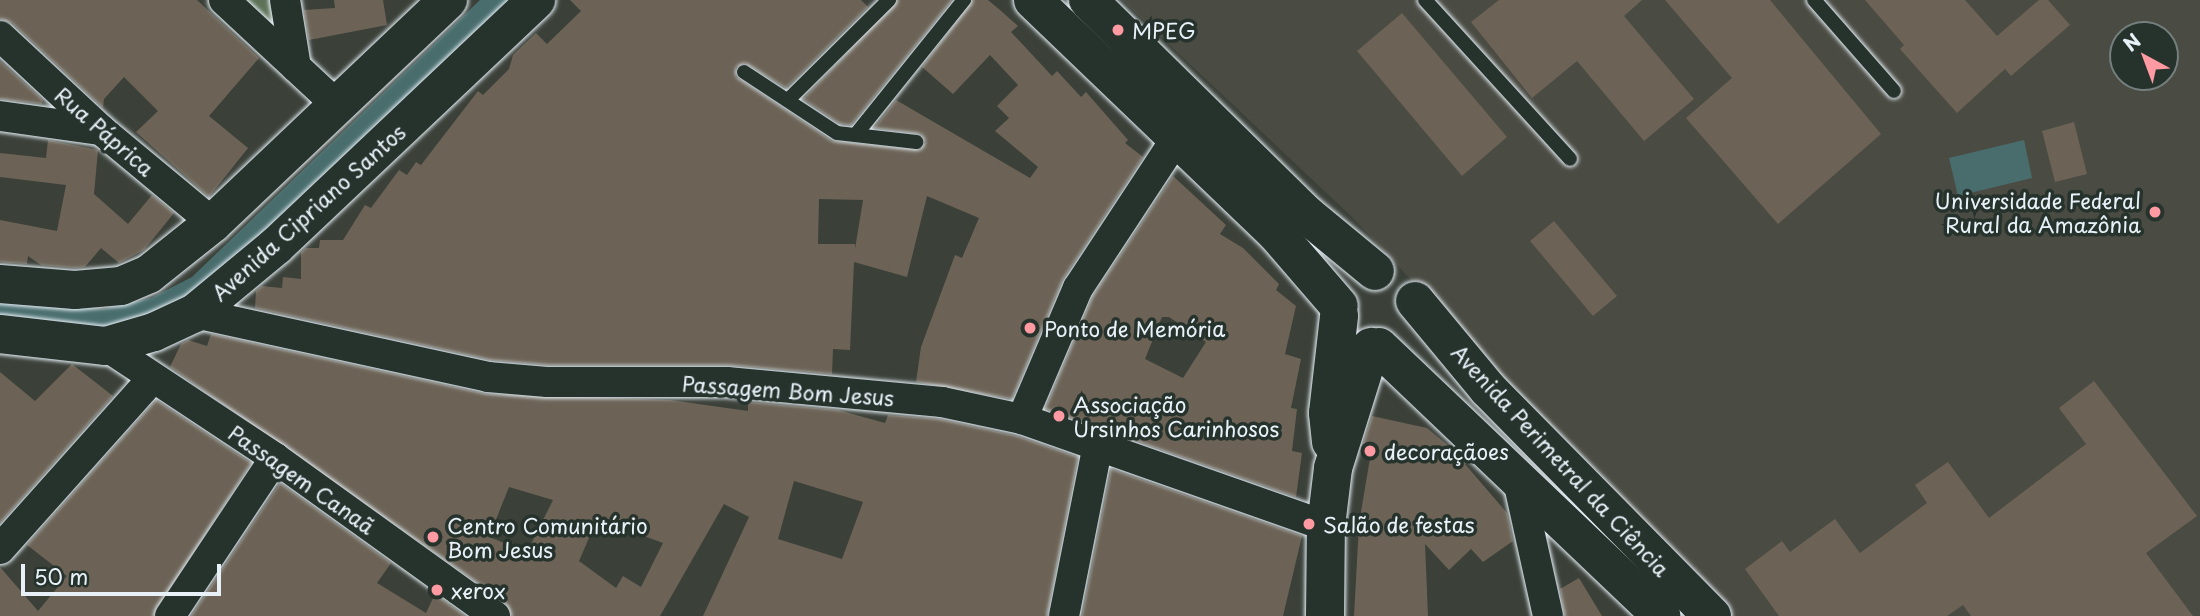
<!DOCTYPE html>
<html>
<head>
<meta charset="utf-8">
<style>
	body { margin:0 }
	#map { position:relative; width:2200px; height:616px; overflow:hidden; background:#3b4139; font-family:"Playpen Sans",sans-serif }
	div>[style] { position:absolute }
	.built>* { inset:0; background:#4a4b42 }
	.green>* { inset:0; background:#5c7155 }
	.water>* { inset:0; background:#496d6d }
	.building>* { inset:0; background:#6c6356 }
	.roads { filter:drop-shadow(0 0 2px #e8f1f8) drop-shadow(0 0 2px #e8f1f8) }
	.lane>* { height:14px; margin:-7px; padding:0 7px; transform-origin:7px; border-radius:7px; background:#26332d }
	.street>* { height:30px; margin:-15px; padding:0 15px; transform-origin:15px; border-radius:15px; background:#26332d }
	.secondary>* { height:38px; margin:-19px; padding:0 19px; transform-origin:19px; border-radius:19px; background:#26332d }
	.dots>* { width:19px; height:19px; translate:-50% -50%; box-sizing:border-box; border:4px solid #26332d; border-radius:50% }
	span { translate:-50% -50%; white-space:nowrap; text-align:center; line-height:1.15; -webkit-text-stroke:7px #26332d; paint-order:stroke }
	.poi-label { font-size:21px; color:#e8f1f8 }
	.left { translate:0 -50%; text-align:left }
	.right { translate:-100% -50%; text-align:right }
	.street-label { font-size:21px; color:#e8f1f8 }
	.north { position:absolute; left:2109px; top:21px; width:70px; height:70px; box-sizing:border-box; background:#26332d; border:2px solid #747f7e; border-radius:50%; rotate:319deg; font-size:19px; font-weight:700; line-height:28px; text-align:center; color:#e8f1f8 }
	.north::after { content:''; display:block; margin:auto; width:24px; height:32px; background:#ff9aa2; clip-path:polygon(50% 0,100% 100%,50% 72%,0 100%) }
	.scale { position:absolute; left:21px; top:564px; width:200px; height:32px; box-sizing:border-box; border:4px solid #e8f1f8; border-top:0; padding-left:9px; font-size:21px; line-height:24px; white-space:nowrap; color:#e8f1f8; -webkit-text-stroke:5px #26332d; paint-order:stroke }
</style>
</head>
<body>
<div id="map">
	<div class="built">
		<i style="clip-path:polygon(evenodd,1122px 0,2200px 0,2200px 616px,1727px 616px,1354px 219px,1122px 0,2123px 35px,2165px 35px,2165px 77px,2123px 77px,2123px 35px)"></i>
	</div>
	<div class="green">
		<i style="clip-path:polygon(232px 0,279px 0,289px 54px)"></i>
	</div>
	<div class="water">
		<i style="clip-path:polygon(480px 0,522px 0,223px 280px,128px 330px,0 325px,0 302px,104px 309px,151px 298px,192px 277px)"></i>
		<i style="clip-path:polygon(2024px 140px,2032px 178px,1958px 196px,1949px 158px)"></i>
	</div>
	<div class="building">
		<i style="clip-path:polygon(0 0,197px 0,259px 58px,209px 116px,248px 148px,209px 197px,136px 132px,158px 111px,124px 77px,104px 99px,103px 108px,12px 23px,0 19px)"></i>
		<i style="clip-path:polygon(334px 0,383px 0,387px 25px,309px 40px,304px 10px,335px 8px)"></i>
		<i style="clip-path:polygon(evenodd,570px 0,861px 0,868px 7px,786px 88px,745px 63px,736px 67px,736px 77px,832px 141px,920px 150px,926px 142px,921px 134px,874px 128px,896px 100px,1030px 178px,1038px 167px,995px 131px,1009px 118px,997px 106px,1018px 85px,990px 55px,953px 94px,922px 67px,973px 0,988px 0,1000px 10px,1018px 26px,1011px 32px,1052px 76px,1057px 71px,1081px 97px,1086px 92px,1128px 140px,1125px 143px,1143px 157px,1063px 279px,1012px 399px,916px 382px,921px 347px,955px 255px,962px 258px,979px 218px,927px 196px,907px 277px,854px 262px,850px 350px,833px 349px,832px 374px,729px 365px,548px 365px,491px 360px,255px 308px,256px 291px,262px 286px,282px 288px,283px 277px,301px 279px,301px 252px,306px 248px,319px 248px,320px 240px,343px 240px,365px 205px,371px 208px,399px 170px,407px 175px,416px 162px,421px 165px,478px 91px,483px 95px,509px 69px,513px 55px,536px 33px,547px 44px,581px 11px,570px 0,819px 199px,863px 200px,855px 249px,855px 244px,818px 244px,819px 199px)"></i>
		<i style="clip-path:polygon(898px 0,952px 0,851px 125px,840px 124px,803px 99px)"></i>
		<i style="clip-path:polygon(1499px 0,1642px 0,1624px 16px,1694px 99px,1644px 141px,1577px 61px,1532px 98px,1471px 22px)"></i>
		<i style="clip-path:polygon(1665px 0,1770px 0,1881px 134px,1778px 224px,1686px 118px,1732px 78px)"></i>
		<i style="clip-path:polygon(1865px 0,1965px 0,1997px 36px,2039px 0,2048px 0,2070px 25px,2011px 76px,2005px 69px,1957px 113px,1900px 49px,1904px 45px)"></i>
		<i style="clip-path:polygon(1402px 13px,1507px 137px,1462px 176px,1357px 51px)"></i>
		<i style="clip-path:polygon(0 61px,43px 100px,42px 104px,0 99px)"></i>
		<i style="clip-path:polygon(2074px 122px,2087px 174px,2055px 182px,2042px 131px)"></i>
		<i style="clip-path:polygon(48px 140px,98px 150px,94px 194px,128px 224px,152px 195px,174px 213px,144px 250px,119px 263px,101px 248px,85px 267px,75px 268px,41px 265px,28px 256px,27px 264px,0 262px,0 220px,57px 231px,66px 185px,0 177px,0 153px,46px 158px)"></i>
		<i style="clip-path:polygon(evenodd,1173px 176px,1226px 225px,1220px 234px,1243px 248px,1279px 284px,1276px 290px,1296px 306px,1285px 354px,1301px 359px,1291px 408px,1297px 409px,1292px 451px,1302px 453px,1296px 497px,1045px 409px,1093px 296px,1173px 176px,1162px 317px,1169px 317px,1206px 342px,1183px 378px,1145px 359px,1162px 317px)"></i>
		<i style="clip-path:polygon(1554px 221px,1617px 296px,1593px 316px,1530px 241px)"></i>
		<i style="clip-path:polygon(evenodd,211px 334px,486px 394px,670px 400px,748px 411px,748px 402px,838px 410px,885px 423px,888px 415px,939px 419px,1017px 436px,1078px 457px,1047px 616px,703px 616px,749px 517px,724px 504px,660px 616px,512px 616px,505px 602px,170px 367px,181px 344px,188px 340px,207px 346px,211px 334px,794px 481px,863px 502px,842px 559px,778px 539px,794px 481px,211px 334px,509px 487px,553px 500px,527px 552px,489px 537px,509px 487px,211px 334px,598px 517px,648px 526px,644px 536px,663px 543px,641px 587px,623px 576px,616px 588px,579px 561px,598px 517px)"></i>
		<i style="clip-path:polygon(72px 364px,113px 396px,0 523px,0 372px,35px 401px)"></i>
		<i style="clip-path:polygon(2094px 381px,2197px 516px,2146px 553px,2193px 616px,1971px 616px,1963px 605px,1947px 616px,1779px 616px,1745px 569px,1782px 541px,1790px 552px,1835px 519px,1860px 553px,1927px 503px,1915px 485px,1948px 462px,1989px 518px,2086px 444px,2059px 408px)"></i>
		<i style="clip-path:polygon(156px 400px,251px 463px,153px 616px,0 616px,0 567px,38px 611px,67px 576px,27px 545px)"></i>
		<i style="clip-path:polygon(1372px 416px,1427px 428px,1467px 461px,1465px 464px,1507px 513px,1513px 541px,1483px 562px,1471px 549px,1449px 570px,1425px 544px,1428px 616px,1354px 616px,1359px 524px,1371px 452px,1362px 447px)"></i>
		<i style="clip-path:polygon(1111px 469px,1302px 536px,1283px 616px,1082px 616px)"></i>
		<i style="clip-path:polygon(280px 483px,391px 563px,377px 583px,426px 613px,435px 594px,465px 616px,191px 616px)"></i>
		<i style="clip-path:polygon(1579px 578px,1602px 616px,1565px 616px,1560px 589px)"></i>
	</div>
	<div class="roads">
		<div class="lane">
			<i style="left:1425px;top:0;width:215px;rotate:47.6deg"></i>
			<i style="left:1814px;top:0;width:121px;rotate:48.7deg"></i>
			<i style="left:744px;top:72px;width:111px;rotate:33.3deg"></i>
			<i style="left:837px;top:133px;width:80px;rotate:6.5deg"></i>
			<i style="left:789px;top:99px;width:141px;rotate:-44.7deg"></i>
			<i style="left:857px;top:133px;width:171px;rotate:-51.2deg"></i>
		</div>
		<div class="street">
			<i style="left:224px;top:0;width:153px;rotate:42.9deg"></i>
			<i style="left:285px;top:0;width:68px;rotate:80.7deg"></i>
			<i style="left:0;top:36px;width:138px;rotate:42.9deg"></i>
			<i style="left:101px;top:130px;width:146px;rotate:39.7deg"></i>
			<i style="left:0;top:116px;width:102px;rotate:7.9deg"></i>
			<i style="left:195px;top:313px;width:300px;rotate:12.3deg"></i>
			<i style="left:488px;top:377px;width:59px;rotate:4.8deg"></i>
			<i style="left:547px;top:382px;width:180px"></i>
			<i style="left:727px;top:382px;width:216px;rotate:5.3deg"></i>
			<i style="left:942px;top:402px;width:82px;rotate:12deg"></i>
			<i style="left:1022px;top:419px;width:322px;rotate:19.4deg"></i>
			<i style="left:106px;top:346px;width:203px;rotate:33.5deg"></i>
			<i style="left:275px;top:458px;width:271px;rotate:35.7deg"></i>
			<i style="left:1022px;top:419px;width:142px;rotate:-66.9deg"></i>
			<i style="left:1078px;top:288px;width:181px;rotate:-56.7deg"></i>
			<i style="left:1517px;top:476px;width:143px;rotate:77.5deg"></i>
			<i style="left:0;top:549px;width:229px;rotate:-48.2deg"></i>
			<i style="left:170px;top:616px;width:190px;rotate:-56.4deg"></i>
			<i style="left:1064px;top:616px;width:174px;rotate:-78.8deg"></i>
		</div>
		<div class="secondary">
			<i style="left:1033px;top:0;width:337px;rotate:43.8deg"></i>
			<i style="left:1276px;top:233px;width:96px;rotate:49.2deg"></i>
			<i style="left:1088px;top:0;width:307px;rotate:44.5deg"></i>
			<i style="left:1307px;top:215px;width:88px;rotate:39.5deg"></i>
			<i style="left:0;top:284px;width:75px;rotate:4.6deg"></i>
			<i style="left:75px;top:290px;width:46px;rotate:-5deg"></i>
			<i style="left:121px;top:286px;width:30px;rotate:-23deg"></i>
			<i style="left:149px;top:274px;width:82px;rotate:-38.6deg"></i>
			<i style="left:213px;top:223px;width:324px;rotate:-43.5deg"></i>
			<i style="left:1415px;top:301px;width:114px;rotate:50.3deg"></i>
			<i style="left:1488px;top:389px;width:319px;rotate:45.4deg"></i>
			<i style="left:0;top:334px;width:107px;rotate:6.5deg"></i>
			<i style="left:106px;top:346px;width:50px;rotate:-16.3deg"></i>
			<i style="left:154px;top:332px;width:45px;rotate:-24.9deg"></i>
			<i style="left:195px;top:313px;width:105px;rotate:-39.6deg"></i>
			<i style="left:276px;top:246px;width:358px;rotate:-43.4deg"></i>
			<i style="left:1379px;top:347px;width:390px;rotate:43.6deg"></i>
			<i style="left:1331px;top:442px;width:29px;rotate:-96deg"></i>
			<i style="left:1328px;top:413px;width:98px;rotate:-83.5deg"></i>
			<i style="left:1325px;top:616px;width:90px;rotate:-89.4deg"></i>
			<i style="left:1326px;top:526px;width:58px;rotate:-83.1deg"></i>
			<i style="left:1333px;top:468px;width:127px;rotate:-72.6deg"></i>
		</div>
	</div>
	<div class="dots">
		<i style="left:1118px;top:30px;background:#ff9aa2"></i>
		<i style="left:2155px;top:212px;background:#ff9aa2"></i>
		<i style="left:1030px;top:328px;background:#ff9aa2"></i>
		<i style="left:1059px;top:416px;background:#ff9aa2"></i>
		<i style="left:1370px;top:451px;background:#ff9aa2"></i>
		<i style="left:1309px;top:524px;background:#ff9aa2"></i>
		<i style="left:433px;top:537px;background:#ff9aa2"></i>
		<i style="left:437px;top:590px;background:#ff9aa2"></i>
	</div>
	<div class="poi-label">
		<span class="left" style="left:1132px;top:30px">MPEG</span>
		<span class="right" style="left:2141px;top:212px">Universidade Federal<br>Rural da Amazônia</span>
		<span class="left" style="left:1044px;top:328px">Ponto de Memória</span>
		<span class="left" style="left:1073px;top:416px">Associação<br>Ursinhos Carinhosos</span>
		<span class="left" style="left:1384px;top:451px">decoraçãoes</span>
		<span class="left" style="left:1323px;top:524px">Salão de festas</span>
		<span class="left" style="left:447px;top:537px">Centro Comunitário<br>Bom Jesus</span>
		<span class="left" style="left:451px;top:590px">xerox</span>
	</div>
	<div class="street-label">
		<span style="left:105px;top:131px;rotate:41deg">Rua Páprica</span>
		<span style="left:308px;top:212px;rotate:-42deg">Avenida Cipriano Santos</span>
		<span style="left:788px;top:390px;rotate:4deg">Passagem Bom Jesus</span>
		<span style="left:1561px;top:460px;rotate:47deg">Avenida Perimetral da Ciência</span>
		<span style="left:302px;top:479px;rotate:35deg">Passagem Canaã</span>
	</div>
	<div class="north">N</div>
	<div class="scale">50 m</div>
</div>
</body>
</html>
